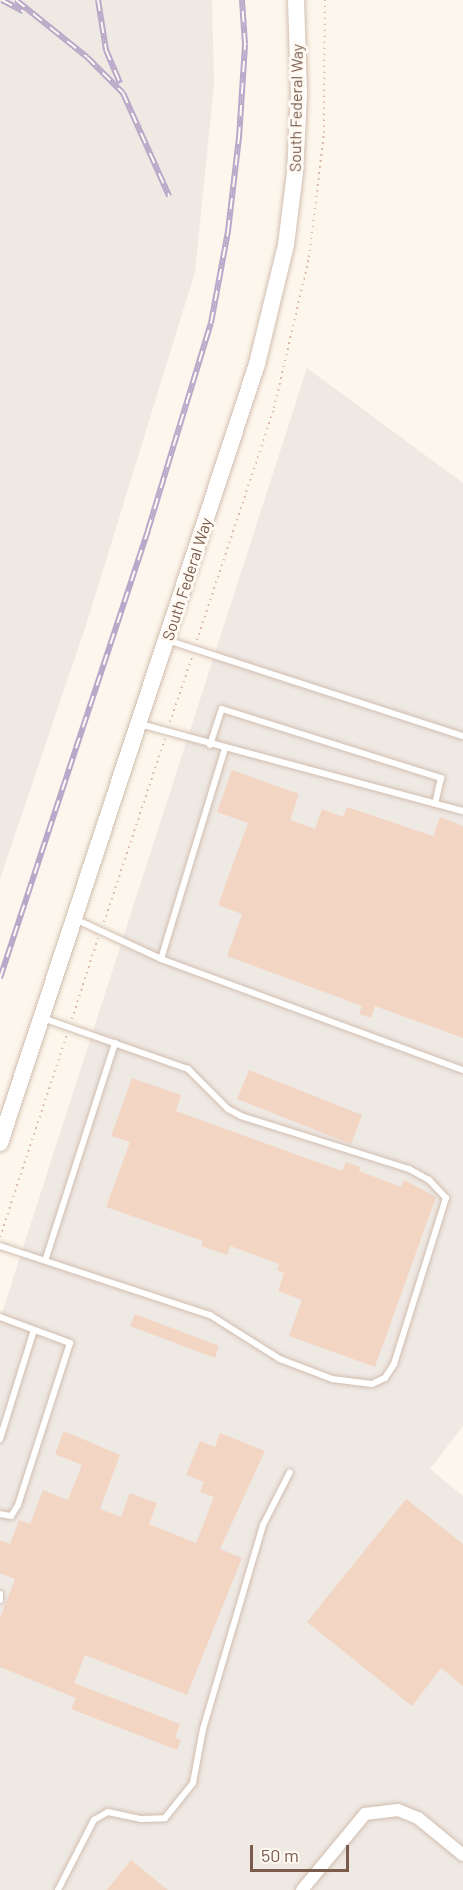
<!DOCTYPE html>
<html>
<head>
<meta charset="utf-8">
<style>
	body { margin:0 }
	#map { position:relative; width:463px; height:1890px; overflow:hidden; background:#fdf6ec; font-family:Barlow,sans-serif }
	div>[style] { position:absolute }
	.industrial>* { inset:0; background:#efe9e4 }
	.building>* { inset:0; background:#f3d5c3 }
	.path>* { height:2px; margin-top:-1px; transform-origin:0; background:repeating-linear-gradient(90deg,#d9b8a5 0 1.5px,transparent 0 6px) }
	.roads { filter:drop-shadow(0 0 2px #d1beb0) drop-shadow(0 0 2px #d1beb0) }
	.service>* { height:6px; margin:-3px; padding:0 3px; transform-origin:3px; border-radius:3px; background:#fff }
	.minor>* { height:12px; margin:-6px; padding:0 6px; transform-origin:6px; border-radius:6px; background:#fff }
	.secondary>* { height:16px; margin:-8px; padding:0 8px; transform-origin:8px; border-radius:8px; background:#fff }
	.rail>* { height:6px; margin-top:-3px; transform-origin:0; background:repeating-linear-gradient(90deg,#fffaf3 0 11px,#b9a8c9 0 22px); box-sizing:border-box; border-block:2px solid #b9a8c9 }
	span { translate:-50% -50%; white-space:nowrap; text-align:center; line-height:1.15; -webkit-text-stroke:6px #fffaf3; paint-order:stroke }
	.street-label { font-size:16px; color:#7a5c4d }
	.scale { position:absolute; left:250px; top:1845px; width:99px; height:27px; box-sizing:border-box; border:3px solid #7a5c4d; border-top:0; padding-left:8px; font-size:18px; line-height:21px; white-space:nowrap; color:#7a5c4d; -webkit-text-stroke:4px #fffaf3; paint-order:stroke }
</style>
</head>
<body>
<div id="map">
	<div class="industrial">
		<i style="clip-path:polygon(0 0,212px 0,214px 84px,195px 272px,87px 622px,0 879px)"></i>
		<i style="clip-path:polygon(307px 368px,463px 483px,463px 1426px,430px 1469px,463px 1496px,463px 1890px,0 1890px,0 1319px)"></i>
	</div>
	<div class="building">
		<i style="clip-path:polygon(232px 770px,299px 794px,290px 820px,315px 829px,322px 809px,343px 817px,347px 807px,433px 836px,440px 817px,463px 826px,463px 1038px,375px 1006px,371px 1018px,359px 1014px,362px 1006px,227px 956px,242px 914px,218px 905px,248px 823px,217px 812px)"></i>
		<i style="clip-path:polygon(249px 1070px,362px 1115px,351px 1144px,237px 1099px)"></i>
		<i style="clip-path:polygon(132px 1078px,181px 1095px,176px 1111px,342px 1171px,346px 1162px,360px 1167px,359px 1171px,401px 1187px,404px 1180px,436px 1197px,375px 1367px,289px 1336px,302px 1300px,278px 1291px,284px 1273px,277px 1270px,279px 1264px,230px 1246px,227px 1255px,201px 1246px,203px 1241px,106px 1207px,130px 1142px,111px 1136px)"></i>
		<i style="clip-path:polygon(135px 1314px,219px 1346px,215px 1358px,130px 1326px)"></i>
		<i style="clip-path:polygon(64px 1431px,120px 1455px,100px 1509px,121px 1517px,130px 1493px,157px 1503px,149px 1524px,196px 1543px,214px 1497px,200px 1492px,204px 1482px,186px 1475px,200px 1441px,215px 1447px,220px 1433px,265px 1451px,220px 1549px,242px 1558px,187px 1695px,85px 1655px,74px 1683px,180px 1724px,175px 1738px,181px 1740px,177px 1750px,71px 1709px,76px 1698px,0 1667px,0 1618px,15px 1579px,0 1573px,0 1540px,10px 1544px,19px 1520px,30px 1524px,43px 1490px,68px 1500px,82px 1465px,55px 1454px)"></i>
		<i style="clip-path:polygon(406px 1499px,463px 1544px,463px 1686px,441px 1668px,412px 1706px,307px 1622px)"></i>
		<i style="clip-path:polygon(131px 1860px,168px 1890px,107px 1890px)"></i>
	</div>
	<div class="path">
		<i style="left:197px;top:640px;width:244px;rotate:-71.6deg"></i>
		<i style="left:274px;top:408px;width:155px;rotate:-76.9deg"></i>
		<i style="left:309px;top:257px;width:125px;rotate:-83.1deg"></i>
		<i style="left:324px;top:133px;width:133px;rotate:-89.6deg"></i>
		<i style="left:170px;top:722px;width:69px;rotate:-71.3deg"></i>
		<i style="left:104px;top:922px;width:193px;rotate:-71.6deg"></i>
		<i style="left:72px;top:1019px;width:85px;rotate:-72.2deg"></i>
		<i style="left:0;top:1237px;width:213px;rotate:-71.7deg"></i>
	</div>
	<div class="roads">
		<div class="service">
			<i style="left:167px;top:640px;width:311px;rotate:18deg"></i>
			<i style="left:140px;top:724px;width:335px;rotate:15.1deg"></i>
			<i style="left:210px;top:745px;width:38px;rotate:-72deg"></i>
			<i style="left:222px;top:709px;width:230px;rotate:17.5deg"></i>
			<i style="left:441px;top:778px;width:26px;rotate:103deg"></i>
			<i style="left:75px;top:919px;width:95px;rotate:24.9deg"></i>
			<i style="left:161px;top:959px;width:322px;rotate:20.2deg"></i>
			<i style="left:161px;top:959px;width:220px;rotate:-73.1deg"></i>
			<i style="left:0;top:1246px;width:221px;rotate:18.2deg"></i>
			<i style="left:210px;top:1315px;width:83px;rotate:32.2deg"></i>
			<i style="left:280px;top:1359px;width:56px;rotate:21deg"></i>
			<i style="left:332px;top:1379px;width:40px;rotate:7.1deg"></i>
			<i style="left:372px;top:1384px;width:14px;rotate:-25deg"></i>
			<i style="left:385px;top:1378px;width:17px;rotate:-57deg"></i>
			<i style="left:394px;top:1364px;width:174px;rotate:-72.6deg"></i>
			<i style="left:446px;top:1198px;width:25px;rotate:-133deg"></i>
			<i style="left:429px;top:1180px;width:23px;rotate:-151deg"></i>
			<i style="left:409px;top:1169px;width:176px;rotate:-162.5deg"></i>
			<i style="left:241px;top:1116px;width:15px;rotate:-152deg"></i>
			<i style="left:228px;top:1109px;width:57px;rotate:-135deg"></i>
			<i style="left:188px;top:1069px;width:155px;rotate:-160.7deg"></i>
			<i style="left:46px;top:1258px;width:226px;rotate:-72.2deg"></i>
			<i style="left:0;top:1317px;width:75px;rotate:20.4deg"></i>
			<i style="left:70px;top:1343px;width:170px;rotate:107.8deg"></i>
			<i style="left:18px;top:1505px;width:13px;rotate:122deg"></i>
			<i style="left:11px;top:1516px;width:11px;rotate:-170deg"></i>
			<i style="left:0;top:1439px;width:114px;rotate:-72.7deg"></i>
			<i style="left:0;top:1594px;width:6px;rotate:90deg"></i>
			<i style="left:58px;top:1890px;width:79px;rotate:-62.8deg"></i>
			<i style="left:94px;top:1820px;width:16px;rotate:-30deg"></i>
			<i style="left:108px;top:1812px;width:34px;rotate:12deg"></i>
			<i style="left:141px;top:1819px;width:24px;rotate:-2deg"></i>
			<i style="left:165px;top:1818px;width:45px;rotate:-51.3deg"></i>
			<i style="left:193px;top:1783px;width:55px;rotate:-79.5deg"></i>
			<i style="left:203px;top:1729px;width:213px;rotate:-73.6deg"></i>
			<i style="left:263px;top:1525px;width:59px;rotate:-63deg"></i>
		</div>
		<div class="minor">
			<i style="left:302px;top:1890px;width:99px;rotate:-50.3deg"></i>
			<i style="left:365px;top:1814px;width:33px;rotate:-7deg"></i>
			<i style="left:398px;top:1810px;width:22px;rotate:22deg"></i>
			<i style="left:418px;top:1818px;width:58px;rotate:39.4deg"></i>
		</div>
		<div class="secondary">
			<i style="left:0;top:1143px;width:820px;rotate:-71.74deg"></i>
			<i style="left:257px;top:364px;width:122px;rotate:-76.3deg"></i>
			<i style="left:286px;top:245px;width:73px;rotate:-82.9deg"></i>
			<i style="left:295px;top:173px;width:78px;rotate:-87.1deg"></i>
			<i style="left:299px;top:95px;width:95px;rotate:-91.8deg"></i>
		</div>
	</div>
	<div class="rail">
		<i style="left:2px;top:0;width:24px;rotate:28deg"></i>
		<i style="left:16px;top:0;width:91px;rotate:38.8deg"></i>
		<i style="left:87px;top:57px;width:51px;rotate:45deg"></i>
		<i style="left:123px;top:93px;width:113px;rotate:65.9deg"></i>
		<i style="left:98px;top:0;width:51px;rotate:80.9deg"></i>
		<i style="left:106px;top:50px;width:36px;rotate:67deg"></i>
		<i style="left:0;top:978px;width:472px;rotate:-71.7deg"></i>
		<i style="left:148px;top:530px;width:216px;rotate:-73.1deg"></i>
		<i style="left:211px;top:323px;width:94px;rotate:-79.5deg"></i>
		<i style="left:228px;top:231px;width:94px;rotate:-83.3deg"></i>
		<i style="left:239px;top:138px;width:94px;rotate:-86.3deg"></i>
		<i style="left:245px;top:44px;width:44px;rotate:-93.9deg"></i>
	</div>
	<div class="street-label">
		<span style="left:296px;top:108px;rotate:-89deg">South Federal Way</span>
		<span style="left:187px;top:579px;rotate:-72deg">South Federal Way</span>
	</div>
	<div class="scale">50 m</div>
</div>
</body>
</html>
